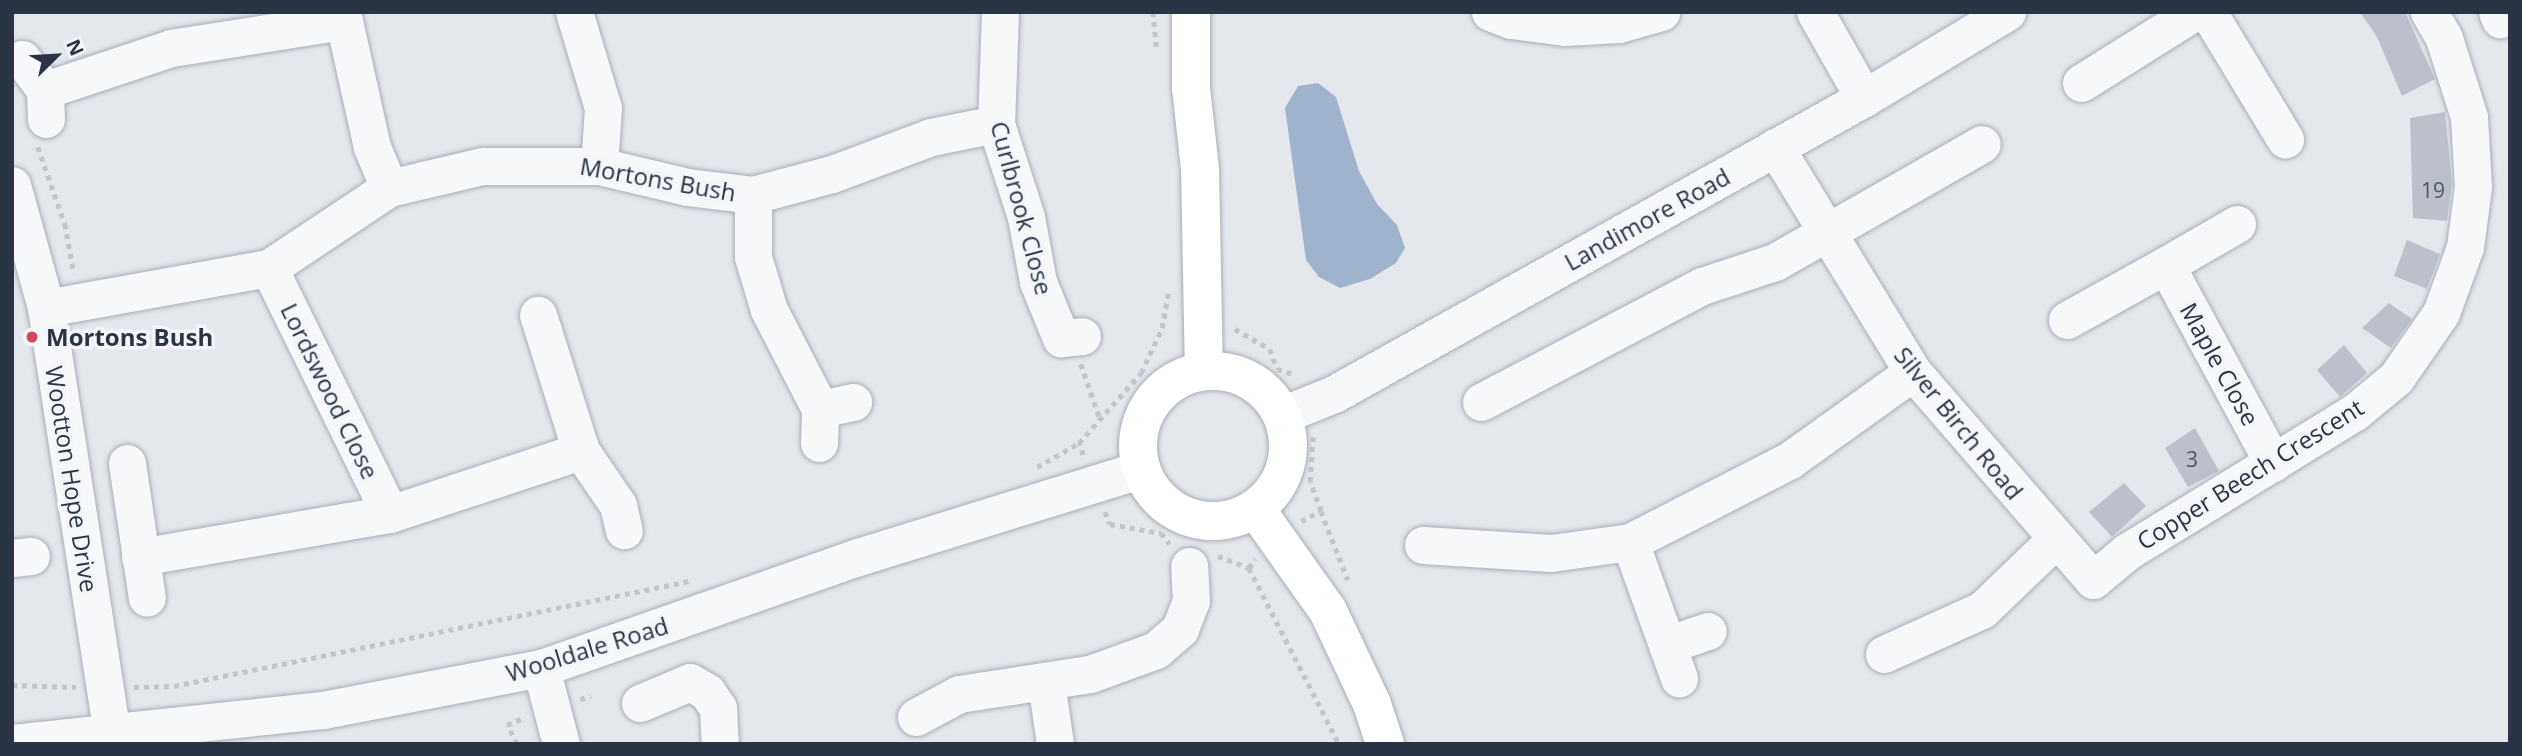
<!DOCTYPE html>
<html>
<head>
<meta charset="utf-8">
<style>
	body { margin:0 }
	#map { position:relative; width:2522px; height:756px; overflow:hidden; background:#e4e7ec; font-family:"Open Sans",sans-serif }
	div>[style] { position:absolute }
	.water>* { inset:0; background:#9fb4cc }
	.building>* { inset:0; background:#bbc0ca }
	.path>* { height:4.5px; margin-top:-2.25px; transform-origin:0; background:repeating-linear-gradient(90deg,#c2c5cb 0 5px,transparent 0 10px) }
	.roads { filter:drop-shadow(0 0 2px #a9aeb7) drop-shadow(0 0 2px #a9aeb7) }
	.minor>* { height:37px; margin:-18.5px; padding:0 18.5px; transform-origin:18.5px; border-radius:18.5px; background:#f7f8fa }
	.major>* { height:38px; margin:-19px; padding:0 19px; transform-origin:19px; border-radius:19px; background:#fff }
	.major>.ring { margin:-19px; padding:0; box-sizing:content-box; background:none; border:38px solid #fff; border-radius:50% }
	.dots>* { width:19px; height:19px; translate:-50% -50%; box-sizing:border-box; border:4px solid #f4f6f9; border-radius:50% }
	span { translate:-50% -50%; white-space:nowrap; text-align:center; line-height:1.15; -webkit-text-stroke:7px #f4f6f9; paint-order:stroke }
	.number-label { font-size:21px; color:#4f5766 }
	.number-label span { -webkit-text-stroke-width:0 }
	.street-label { font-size:24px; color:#2b3445 }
	.poi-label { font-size:24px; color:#2b3445; font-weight:700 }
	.left { translate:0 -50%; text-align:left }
	.frame { position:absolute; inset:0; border:14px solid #2b3445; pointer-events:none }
	.north { position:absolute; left:21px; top:21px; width:70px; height:70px; -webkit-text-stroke:5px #f4f6f9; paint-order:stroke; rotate:66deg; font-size:19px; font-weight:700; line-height:28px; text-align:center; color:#2b3445 }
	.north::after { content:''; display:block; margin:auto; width:24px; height:32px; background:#2b3445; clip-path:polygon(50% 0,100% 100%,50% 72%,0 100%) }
</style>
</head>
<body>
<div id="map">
	<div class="water">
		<i style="clip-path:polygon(1318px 83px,1336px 97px,1359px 171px,1377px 204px,1397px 225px,1405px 248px,1396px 263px,1370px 279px,1340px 288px,1319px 277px,1306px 260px,1285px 108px,1298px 86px)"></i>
	</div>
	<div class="building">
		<i style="clip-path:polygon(2360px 12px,2405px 12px,2435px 79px,2402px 96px,2377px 37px)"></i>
		<i style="clip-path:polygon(2445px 112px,2452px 183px,2447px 221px,2413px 218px,2410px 118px)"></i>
		<i style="clip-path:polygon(2407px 240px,2440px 254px,2427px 289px,2394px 276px)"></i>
		<i style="clip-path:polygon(2389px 303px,2412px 319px,2391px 348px,2362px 328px)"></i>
		<i style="clip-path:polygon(2344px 345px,2367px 373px,2340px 397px,2317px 370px)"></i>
		<i style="clip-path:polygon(2195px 428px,2219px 471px,2188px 487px,2165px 448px)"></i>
		<i style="clip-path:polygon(2124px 483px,2146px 506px,2112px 537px,2089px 512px)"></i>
	</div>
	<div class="path">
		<i style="left:1153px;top:12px;width:39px;rotate:84deg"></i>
		<i style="left:38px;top:147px;width:82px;rotate:70.7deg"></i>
		<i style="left:65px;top:224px;width:50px;rotate:79.6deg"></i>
		<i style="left:1235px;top:329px;width:40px;rotate:29.7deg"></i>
		<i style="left:1270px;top:349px;width:21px;rotate:71deg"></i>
		<i style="left:1277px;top:369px;width:20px;rotate:18deg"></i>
		<i style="left:1081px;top:364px;width:58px;rotate:70.9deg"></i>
		<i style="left:1083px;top:455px;width:13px;rotate:-108deg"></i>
		<i style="left:1079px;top:443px;width:94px;rotate:-48.5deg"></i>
		<i style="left:1141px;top:373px;width:50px;rotate:-65deg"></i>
		<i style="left:1162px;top:328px;width:36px;rotate:-80deg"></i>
		<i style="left:1037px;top:467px;width:48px;rotate:-29.7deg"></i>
		<i style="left:1321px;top:511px;width:74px;rotate:68.6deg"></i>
		<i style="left:1105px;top:512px;width:13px;rotate:67deg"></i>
		<i style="left:1110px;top:524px;width:52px;rotate:10deg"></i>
		<i style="left:1161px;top:533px;width:14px;rotate:51deg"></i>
		<i style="left:1301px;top:521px;width:22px;rotate:-27deg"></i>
		<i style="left:1321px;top:511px;width:31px;rotate:-111deg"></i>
		<i style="left:1310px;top:482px;width:45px;rotate:-86.2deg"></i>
		<i style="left:1218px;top:556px;width:33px;rotate:21deg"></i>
		<i style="left:1249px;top:568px;width:11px;rotate:-56deg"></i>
		<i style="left:1249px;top:568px;width:198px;rotate:62.9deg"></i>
		<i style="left:12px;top:685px;width:64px;rotate:1.8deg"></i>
		<i style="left:134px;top:687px;width:40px;rotate:-1.4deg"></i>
		<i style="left:174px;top:686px;width:526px;rotate:-11.52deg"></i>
		<i style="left:580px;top:699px;width:11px;rotate:-15deg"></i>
		<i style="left:517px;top:744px;width:21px;rotate:-118deg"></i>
		<i style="left:507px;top:725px;width:20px;rotate:-24deg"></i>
	</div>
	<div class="roads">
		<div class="minor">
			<i style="left:574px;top:12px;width:100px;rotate:73.2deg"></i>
			<i style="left:603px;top:108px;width:58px;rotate:93.9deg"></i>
			<i style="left:1000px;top:12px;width:112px;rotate:92deg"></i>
			<i style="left:996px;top:124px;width:98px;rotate:72.1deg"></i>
			<i style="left:1026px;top:217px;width:66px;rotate:79.5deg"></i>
			<i style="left:1038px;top:282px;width:61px;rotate:67.7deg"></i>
			<i style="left:1061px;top:338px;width:21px;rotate:-5deg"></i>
			<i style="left:1490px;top:12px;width:22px;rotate:21deg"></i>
			<i style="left:1511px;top:20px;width:54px;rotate:7.4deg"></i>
			<i style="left:1565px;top:27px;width:54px;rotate:-3.2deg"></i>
			<i style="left:1619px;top:24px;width:44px;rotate:-15.9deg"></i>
			<i style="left:1815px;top:12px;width:99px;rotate:60.3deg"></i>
			<i style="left:2208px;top:12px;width:149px;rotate:58.8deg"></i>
			<i style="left:2497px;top:12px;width:8px;rotate:67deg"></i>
			<i style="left:22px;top:59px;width:39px;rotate:53deg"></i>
			<i style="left:2081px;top:83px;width:133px;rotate:-32.1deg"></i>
			<i style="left:46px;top:119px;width:29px;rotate:-92deg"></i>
			<i style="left:45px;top:90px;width:133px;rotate:-18.4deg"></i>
			<i style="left:171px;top:48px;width:175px;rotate:-8.9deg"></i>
			<i style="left:344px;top:21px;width:129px;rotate:77.5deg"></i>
			<i style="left:372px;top:147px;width:44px;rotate:67.5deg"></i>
			<i style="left:1775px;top:147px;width:264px;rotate:58.5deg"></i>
			<i style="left:1913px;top:372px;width:275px;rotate:49.1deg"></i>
			<i style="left:2093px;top:580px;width:45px;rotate:-39.6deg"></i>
			<i style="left:2128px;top:551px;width:266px;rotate:-31.5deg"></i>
			<i style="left:2355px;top:412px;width:53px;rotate:-39.7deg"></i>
			<i style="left:2396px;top:378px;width:79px;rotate:-55.3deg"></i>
			<i style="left:2441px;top:313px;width:70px;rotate:-70deg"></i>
			<i style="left:2465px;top:247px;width:61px;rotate:-82.4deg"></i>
			<i style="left:2473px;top:187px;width:70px;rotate:-93.3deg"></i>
			<i style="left:2469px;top:117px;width:83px;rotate:-107.6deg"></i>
			<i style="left:2444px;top:38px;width:30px;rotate:-120deg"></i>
			<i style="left:12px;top:185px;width:128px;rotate:74.5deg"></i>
			<i style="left:46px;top:308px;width:432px;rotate:81.2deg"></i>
			<i style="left:753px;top:195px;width:62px;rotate:90deg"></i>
			<i style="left:753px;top:257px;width:55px;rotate:73.2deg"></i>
			<i style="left:769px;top:310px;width:111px;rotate:62.7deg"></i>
			<i style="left:820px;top:409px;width:34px;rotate:-12deg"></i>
			<i style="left:2166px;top:265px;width:82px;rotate:-30deg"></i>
			<i style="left:269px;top:268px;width:274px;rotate:63.8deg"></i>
			<i style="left:46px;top:308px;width:227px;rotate:-10.2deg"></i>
			<i style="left:269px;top:268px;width:144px;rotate:-33.7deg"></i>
			<i style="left:389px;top:188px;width:97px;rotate:-13.2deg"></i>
			<i style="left:483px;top:166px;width:116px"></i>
			<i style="left:599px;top:166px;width:90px;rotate:13.4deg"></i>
			<i style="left:687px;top:187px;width:66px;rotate:6.9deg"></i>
			<i style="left:753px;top:195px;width:82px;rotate:-14.9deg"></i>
			<i style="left:832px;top:174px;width:106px;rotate:-20.5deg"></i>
			<i style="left:931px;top:137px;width:66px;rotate:-11.3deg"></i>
			<i style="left:2067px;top:320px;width:113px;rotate:-29.1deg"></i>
			<i style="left:2166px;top:265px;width:225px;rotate:61.6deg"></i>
			<i style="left:1481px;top:402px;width:250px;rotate:-27.7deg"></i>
			<i style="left:1702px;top:286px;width:77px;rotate:-18.2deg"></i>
			<i style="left:1775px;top:262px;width:238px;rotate:-29.7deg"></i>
			<i style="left:1282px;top:415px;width:56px;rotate:-22deg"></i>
			<i style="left:1334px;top:394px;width:607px;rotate:-29.18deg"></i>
			<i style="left:1864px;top:98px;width:167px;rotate:-31deg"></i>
			<i style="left:819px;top:443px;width:34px;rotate:-88deg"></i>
			<i style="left:581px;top:451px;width:65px;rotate:55.6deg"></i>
			<i style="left:618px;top:505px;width:26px;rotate:77deg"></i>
			<i style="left:127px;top:463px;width:136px;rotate:81.6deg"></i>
			<i style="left:1630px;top:542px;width:145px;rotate:70.2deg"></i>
			<i style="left:1423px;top:545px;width:128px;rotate:3.6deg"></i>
			<i style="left:1551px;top:553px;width:80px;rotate:-7.9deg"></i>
			<i style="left:1630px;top:542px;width:180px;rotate:-27.1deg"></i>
			<i style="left:1790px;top:460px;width:151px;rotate:-35.6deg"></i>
			<i style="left:140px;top:557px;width:254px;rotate:-9.8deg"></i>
			<i style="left:390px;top:514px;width:201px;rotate:-18.3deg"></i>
			<i style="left:581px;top:451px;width:143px;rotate:-107.5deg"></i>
			<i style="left:12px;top:558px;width:19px;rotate:-6deg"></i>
			<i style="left:1667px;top:645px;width:43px;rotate:-18.9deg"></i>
			<i style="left:1884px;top:654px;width:107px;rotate:-24.2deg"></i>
			<i style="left:1982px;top:610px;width:103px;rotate:-43.8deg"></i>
			<i style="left:541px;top:668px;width:79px;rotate:75.3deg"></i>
			<i style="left:1046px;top:682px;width:63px;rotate:81.7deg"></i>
			<i style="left:640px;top:703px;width:54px;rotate:-22.8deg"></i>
			<i style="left:690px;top:682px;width:20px;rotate:30deg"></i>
			<i style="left:707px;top:692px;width:19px;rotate:55deg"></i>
			<i style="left:718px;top:708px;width:36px;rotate:87deg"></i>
			<i style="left:916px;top:717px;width:49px;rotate:-28.1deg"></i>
			<i style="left:959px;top:694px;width:133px;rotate:-8.7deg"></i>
			<i style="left:1090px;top:674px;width:70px;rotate:-20deg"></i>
			<i style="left:1156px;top:650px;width:32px;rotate:-41deg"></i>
			<i style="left:1180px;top:629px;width:30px;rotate:-69deg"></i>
			<i style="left:1191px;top:601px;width:35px;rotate:-93deg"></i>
			<i style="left:12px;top:743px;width:313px;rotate:-6.1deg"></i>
			<i style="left:323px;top:710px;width:222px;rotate:-10.9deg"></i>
			<i style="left:541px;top:668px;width:336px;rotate:-19.3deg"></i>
			<i style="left:858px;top:557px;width:297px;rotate:-17.2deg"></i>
		</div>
		<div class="major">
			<i style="left:1191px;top:12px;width:76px;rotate:90deg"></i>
			<i style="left:1191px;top:88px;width:81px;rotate:83.6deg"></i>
			<i style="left:1200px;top:168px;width:203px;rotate:88.9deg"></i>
			<i class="ring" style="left:1138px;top:371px;width:112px;height:112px"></i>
			<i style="left:1255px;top:508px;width:126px;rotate:54.7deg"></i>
			<i style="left:1328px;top:611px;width:103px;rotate:64.7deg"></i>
			<i style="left:1372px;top:704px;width:42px;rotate:72deg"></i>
		</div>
	</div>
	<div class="dots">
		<i style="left:32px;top:337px;background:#d1495b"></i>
	</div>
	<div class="number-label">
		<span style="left:2433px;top:190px">19</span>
		<span style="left:2192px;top:459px">3</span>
	</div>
	<div class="street-label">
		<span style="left:658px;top:179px;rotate:10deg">Mortons Bush</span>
		<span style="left:1022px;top:208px;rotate:75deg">Curlbrook Close</span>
		<span style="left:1647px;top:219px;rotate:-29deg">Landimore Road</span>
		<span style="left:2220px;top:364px;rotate:61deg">Maple Close</span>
		<span style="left:330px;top:391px;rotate:64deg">Lordswood Close</span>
		<span style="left:1959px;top:423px;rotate:51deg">Silver Birch Road</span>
		<span style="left:2250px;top:474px;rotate:-32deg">Copper Beech Crescent</span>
		<span style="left:72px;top:479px;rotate:81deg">Wootton Hope Drive</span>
		<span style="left:587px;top:649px;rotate:-17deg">Wooldale Road</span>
	</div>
	<div class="poi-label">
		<span class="left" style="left:46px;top:337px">Mortons Bush</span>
	</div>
	<div class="frame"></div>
	<div class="north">N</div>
</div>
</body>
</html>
